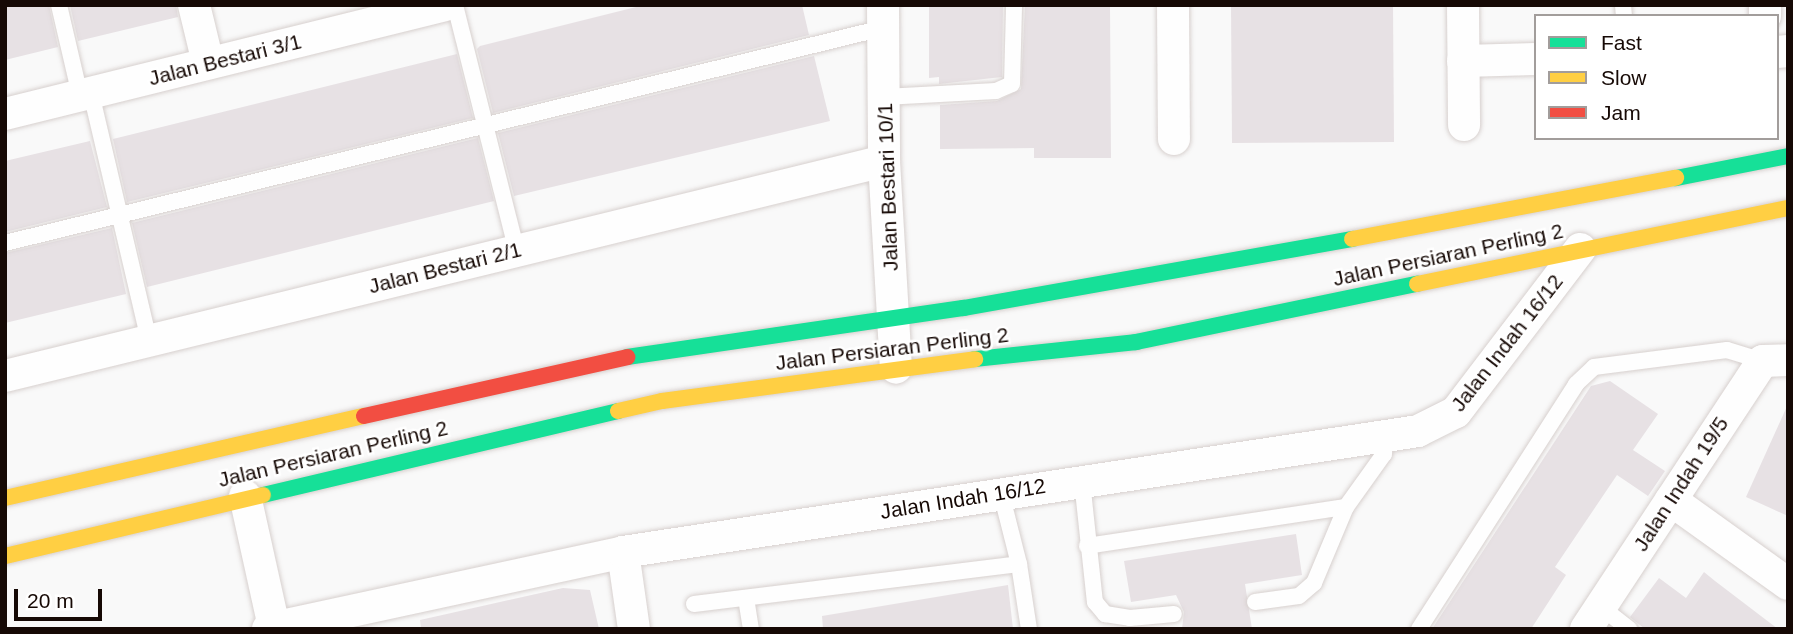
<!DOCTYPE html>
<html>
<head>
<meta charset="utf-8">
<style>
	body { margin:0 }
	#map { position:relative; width:1793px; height:634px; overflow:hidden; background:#f9f9f9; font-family:Arial,sans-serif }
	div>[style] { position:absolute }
	.building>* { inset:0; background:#e7e1e4 }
	.roads { filter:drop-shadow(0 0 2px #d7d0ce) drop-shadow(0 0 2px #d7d0ce) }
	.lane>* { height:16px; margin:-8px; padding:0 8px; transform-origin:8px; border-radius:8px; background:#fefefe }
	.street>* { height:32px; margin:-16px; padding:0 16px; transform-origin:16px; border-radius:16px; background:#fefefe }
	.fast>* { height:16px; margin:-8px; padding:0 8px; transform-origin:8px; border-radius:8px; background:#16e098 }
	.slow>* { height:16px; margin:-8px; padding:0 8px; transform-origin:8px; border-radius:8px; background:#ffcf43 }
	.jam>* { height:16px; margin:-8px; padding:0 8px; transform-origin:8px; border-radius:8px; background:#f24e42 }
	span { translate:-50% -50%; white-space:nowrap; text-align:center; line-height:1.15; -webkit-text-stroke:5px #fff; paint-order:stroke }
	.street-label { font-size:21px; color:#160905 }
	.frame { position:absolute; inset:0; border:7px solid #160905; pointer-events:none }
	.legend { position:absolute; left:1534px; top:14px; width:245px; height:126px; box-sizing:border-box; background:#fff; border:2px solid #a29d9b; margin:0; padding:9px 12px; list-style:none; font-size:21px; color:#160905 }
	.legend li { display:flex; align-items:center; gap:14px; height:35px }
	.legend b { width:35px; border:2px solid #a29d9b }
	.scale { position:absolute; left:14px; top:589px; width:88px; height:32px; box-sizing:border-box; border:4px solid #160905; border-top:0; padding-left:9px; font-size:21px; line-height:24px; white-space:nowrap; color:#160905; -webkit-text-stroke:5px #fff; paint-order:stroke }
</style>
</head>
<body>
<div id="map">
	<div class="building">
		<i style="clip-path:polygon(5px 5px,49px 5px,58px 47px,5px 60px)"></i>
		<i style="clip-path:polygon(70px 5px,176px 5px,178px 17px,78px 41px)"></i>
		<i style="clip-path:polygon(644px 5px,802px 5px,809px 35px,493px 113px,477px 49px,480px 46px)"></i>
		<i style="clip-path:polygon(929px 5px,1003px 5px,1002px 77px,939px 84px,939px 77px,929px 78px)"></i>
		<i style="clip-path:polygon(1025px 5px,1110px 5px,1111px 158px,1034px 158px,1034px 148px,940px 149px,940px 105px,997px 101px,1021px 89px)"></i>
		<i style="clip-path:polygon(1231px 5px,1393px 5px,1394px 142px,1232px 143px)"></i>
		<i style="clip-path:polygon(457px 54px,473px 118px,127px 202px,113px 139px)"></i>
		<i style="clip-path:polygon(814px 56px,830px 121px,514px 196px,498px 133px)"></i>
		<i style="clip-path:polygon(478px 138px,494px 201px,147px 287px,132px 223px)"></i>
		<i style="clip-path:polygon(90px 141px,107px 207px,5px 232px,5px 161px)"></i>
		<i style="clip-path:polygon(112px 228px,126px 294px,5px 323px,5px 253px)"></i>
		<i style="clip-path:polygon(1610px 381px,1658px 414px,1633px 450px,1665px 471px,1648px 496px,1617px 475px,1555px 567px,1566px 575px,1531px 629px,1432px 629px,1591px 386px)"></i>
		<i style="clip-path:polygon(1788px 404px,1788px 516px,1746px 497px)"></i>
		<i style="clip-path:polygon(1296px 534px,1302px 575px,1245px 584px,1252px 629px,1182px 629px,1184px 612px,1176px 595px,1131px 602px,1124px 561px)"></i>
		<i style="clip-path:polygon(1704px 572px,1715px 581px,1778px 629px,1645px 629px,1630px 617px,1659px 578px,1686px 598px)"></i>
		<i style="clip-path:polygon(1008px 585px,1013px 629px,823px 629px,822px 616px)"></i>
		<i style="clip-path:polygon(563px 588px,590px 590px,599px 629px,421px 629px,420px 620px)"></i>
	</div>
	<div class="roads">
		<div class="lane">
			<i style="left:59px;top:5px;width:92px;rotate:76.9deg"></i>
			<i style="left:455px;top:5px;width:254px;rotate:75.9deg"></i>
			<i style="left:1623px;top:5px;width:11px;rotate:85deg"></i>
			<i style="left:91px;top:93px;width:255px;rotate:76.8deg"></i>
			<i style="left:884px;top:97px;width:112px;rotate:-3.1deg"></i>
			<i style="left:996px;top:91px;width:17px;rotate:-24deg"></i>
			<i style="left:1012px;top:84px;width:79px;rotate:-88.5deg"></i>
			<i style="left:5px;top:243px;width:904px;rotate:-13.76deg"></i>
			<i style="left:1082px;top:481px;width:122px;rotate:83.9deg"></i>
			<i style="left:1095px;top:602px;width:16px;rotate:50deg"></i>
			<i style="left:1105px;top:614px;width:25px;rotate:9deg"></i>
			<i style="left:1130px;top:618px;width:44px;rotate:-5.2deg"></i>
			<i style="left:1087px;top:546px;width:262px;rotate:-8.6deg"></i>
			<i style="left:1019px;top:564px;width:66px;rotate:81.3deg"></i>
			<i style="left:746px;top:598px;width:31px;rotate:81deg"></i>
			<i style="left:1255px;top:602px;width:44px;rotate:-7.8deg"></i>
			<i style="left:1299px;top:596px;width:20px;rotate:-41deg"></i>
			<i style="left:1314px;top:583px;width:82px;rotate:-67.2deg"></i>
			<i style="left:1346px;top:507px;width:65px;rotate:-54.4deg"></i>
			<i style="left:1384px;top:454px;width:19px;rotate:-87deg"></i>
			<i style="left:694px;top:604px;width:327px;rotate:-7deg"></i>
			<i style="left:1019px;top:564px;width:73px;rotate:-104.2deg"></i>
			<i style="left:1601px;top:607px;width:36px;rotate:38deg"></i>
			<i style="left:1419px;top:629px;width:291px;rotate:-57.3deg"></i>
			<i style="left:1576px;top:384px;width:25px;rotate:-43deg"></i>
			<i style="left:1594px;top:367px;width:134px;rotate:-7.3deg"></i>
			<i style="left:1727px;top:350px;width:38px;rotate:17deg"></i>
		</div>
		<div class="street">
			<i style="left:194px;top:5px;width:60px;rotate:76.4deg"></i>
			<i style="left:883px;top:5px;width:156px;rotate:89.6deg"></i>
			<i style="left:884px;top:161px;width:207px;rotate:86.7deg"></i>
			<i style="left:1173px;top:5px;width:134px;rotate:89.6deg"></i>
			<i style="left:1463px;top:5px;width:120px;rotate:89.5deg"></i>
			<i style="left:1765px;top:5px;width:11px;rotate:90deg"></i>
			<i style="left:1777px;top:52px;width:11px;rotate:-5deg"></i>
			<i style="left:1463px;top:61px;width:73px;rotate:-1.6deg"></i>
			<i style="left:5px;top:114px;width:452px;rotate:-13.9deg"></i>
			<i style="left:5px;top:376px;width:905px;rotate:-13.74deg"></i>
			<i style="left:245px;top:496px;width:134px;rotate:77.5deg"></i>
			<i style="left:1671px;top:500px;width:144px;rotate:35.7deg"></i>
			<i style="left:623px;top:552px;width:78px;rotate:81.9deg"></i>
			<i style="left:268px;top:629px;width:363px;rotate:-12.2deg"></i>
			<i style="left:623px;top:552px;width:804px;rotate:-8.65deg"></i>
			<i style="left:1418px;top:431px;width:42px;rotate:-26.6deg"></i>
			<i style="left:1456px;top:412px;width:205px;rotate:-52.7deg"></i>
			<i style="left:1586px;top:629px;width:321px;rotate:-56.6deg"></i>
			<i style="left:1763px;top:361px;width:25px;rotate:-2deg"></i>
		</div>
		<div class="fast">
			<i style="left:1676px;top:178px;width:114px;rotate:-11.1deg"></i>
			<i style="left:627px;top:357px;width:341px;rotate:-8.3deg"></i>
			<i style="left:964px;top:308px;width:394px;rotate:-10.1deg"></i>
			<i style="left:975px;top:359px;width:162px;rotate:-6deg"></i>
			<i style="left:1136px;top:342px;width:287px;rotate:-11.7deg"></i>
			<i style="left:263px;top:495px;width:365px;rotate:-13.3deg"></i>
		</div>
		<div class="slow">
			<i style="left:1352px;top:239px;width:330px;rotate:-10.7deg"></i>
			<i style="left:1417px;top:284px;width:379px;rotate:-11.6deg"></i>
			<i style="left:618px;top:411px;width:45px;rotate:-12.8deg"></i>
			<i style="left:662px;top:401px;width:316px;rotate:-7.6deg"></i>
			<i style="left:5px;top:498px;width:368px;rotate:-12.9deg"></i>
			<i style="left:5px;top:556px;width:265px;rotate:-13.3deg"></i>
		</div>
		<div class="jam">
			<i style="left:364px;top:416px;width:270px;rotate:-12.6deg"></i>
		</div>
	</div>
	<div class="street-label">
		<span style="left:225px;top:60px;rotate:-14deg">Jalan Bestari 3/1</span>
		<span style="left:888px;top:187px;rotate:-92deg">Jalan Bestari 10/1</span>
		<span style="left:1448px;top:255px;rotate:-12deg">Jalan Persiaran Perling 2</span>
		<span style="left:445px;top:268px;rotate:-14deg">Jalan Bestari 2/1</span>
		<span style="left:1507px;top:343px;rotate:-52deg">Jalan Indah 16/12</span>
		<span style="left:892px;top:349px;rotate:-7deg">Jalan Persiaran Perling 2</span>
		<span style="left:333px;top:454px;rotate:-13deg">Jalan Persiaran Perling 2</span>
		<span style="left:1681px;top:484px;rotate:-57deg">Jalan Indah 19/5</span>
		<span style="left:963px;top:499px;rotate:-9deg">Jalan Indah 16/12</span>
	</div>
	<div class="frame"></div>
	<ul class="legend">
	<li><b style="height:9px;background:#16e098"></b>Fast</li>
	<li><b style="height:9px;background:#ffcf43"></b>Slow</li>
	<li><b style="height:9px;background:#f24e42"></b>Jam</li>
	</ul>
	<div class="scale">20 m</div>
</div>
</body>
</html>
